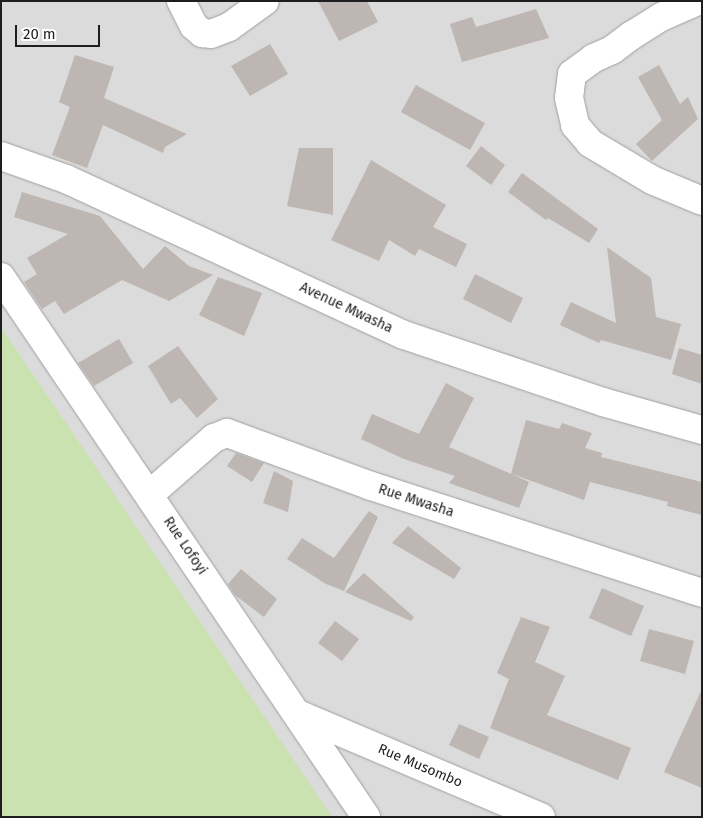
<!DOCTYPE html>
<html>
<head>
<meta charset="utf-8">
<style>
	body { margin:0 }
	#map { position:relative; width:703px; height:818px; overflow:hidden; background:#edeae5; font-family:"Fira Sans",sans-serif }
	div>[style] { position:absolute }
	.residential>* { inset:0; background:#dbdbdb }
	.grass>* { inset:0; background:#c9e2b0 }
	.building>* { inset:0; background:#bdb6b2 }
	.roads { filter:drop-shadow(0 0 1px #9f9f9f) drop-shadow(0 0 1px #9f9f9f) }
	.street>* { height:28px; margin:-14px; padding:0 14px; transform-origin:14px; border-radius:14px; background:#fff }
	span { translate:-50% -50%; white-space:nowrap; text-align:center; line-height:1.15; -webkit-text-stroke:4.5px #fff; paint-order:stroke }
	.street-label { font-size:14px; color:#1e1e1e }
	.frame { position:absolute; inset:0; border:2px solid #1e1e1e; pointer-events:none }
	.scale { position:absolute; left:15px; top:25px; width:85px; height:22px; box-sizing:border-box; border:2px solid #1e1e1e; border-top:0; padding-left:6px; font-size:15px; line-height:18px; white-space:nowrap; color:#1e1e1e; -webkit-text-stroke:4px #fff; paint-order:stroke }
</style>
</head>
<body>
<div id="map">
	<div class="residential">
		<i style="clip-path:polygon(1px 1px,702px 1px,702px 817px,1px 817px)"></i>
	</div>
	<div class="grass">
		<i style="clip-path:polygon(1px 327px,332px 817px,1px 817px)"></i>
	</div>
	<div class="building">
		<i style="clip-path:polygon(318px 1px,367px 1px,378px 22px,339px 41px)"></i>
		<i style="clip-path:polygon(536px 9px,549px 38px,462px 62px,450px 24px,472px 17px,476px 27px)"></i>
		<i style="clip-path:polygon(270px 44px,288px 74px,250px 96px,231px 66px)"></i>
		<i style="clip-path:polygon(75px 55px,114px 67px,104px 98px,187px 134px,165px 147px,163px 153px,103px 125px,87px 168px,52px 155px,70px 107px,59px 102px)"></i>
		<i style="clip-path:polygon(659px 65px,680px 104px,688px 97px,698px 119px,652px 161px,636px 144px,662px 120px,638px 77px)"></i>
		<i style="clip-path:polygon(416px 85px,485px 123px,470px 150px,401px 112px)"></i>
		<i style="clip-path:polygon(481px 146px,505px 165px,491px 185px,466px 166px)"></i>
		<i style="clip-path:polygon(299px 148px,333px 148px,333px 215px,287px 206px)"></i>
		<i style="clip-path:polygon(371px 160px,446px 205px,433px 227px,467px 244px,456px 267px,419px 249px,415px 256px,389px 240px,379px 261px,331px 240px)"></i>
		<i style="clip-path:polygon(522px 173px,598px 229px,589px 243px,548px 218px,546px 220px,508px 192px)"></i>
		<i style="clip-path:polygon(22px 192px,100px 216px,143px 269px,165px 246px,189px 266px,213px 275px,169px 301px,122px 280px,64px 314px,55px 301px,42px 309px,24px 282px,37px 274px,27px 258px,68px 234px,14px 217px)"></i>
		<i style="clip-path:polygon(607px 247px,651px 278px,656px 317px,681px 324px,671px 360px,601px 340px,599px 343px,560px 325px,571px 302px,616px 323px)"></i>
		<i style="clip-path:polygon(475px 274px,523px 298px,511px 323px,463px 299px)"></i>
		<i style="clip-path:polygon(218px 277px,262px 293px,244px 336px,199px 315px)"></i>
		<i style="clip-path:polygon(119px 339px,133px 363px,94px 386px,78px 363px)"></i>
		<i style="clip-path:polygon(178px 346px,218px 399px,197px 418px,180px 398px,171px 404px,148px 366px)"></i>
		<i style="clip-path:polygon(679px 348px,702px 355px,702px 384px,672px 374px)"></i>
		<i style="clip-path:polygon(446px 383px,474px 398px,449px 447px,511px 474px,526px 420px,559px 429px,562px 423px,592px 433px,585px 448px,602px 453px,601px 457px,702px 482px,702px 515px,667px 506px,668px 502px,590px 482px,584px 500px,512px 474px,529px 482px,519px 508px,449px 483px,455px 476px,404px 459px,361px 439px,372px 414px,419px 434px)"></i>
		<i style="clip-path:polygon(236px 453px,264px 463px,252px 482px,227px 466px)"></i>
		<i style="clip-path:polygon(274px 471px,293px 481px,288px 512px,263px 503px)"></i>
		<i style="clip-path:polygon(369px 511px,378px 517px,344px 591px,326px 584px,287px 559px,302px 538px,334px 558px)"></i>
		<i style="clip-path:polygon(408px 526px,461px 568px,454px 579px,392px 543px)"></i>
		<i style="clip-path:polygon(241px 569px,277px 599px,264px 617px,235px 595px,228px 584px)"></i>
		<i style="clip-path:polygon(364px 573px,414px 617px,411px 621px,345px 592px)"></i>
		<i style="clip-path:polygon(602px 588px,644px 606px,631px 636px,589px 618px)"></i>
		<i style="clip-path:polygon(521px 617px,550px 627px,535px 662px,565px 676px,547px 715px,631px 748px,618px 780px,490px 728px,509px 679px,497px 673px)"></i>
		<i style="clip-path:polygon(335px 621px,359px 639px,342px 661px,318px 643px)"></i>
		<i style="clip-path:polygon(649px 629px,694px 641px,685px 674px,640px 661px)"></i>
		<i style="clip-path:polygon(702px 689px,702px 788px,664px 772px)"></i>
		<i style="clip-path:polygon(459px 724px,489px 737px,479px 759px,449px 745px)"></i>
	</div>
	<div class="roads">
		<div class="street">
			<i style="left:181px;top:1px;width:28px;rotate:63deg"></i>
			<i style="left:194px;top:26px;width:11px;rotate:41deg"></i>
			<i style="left:202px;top:33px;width:9px;rotate:6deg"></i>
			<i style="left:211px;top:34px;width:19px;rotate:-21deg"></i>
			<i style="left:229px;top:27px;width:44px;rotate:-35.8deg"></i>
			<i style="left:698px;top:1px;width:40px;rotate:156.6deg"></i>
			<i style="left:661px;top:17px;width:34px;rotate:148deg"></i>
			<i style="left:632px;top:35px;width:25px;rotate:143deg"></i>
			<i style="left:612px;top:50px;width:20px;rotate:156deg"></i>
			<i style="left:594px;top:58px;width:27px;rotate:144deg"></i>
			<i style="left:572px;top:74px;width:24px;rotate:97deg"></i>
			<i style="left:569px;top:98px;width:28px;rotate:77deg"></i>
			<i style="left:575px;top:125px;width:23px;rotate:50deg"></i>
			<i style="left:590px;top:143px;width:72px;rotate:30.8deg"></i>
			<i style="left:652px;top:180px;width:54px;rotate:22.8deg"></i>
			<i style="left:1px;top:156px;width:69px;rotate:19.5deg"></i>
			<i style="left:66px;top:179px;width:372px;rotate:24.8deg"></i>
			<i style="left:404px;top:335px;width:210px;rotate:18.6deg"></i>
			<i style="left:603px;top:402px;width:103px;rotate:15.8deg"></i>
			<i style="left:1px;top:277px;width:652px;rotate:55.94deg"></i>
			<i style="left:150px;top:494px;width:85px;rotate:-41.2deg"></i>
			<i style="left:214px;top:438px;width:14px;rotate:-21deg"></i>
			<i style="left:227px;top:433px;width:153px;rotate:20.2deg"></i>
			<i style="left:371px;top:486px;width:348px;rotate:17.9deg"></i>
			<i style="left:298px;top:714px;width:264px;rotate:23deg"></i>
		</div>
	</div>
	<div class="street-label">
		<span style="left:346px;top:308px;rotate:25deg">Avenue Mwasha</span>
		<span style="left:416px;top:501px;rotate:18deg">Rue Mwasha</span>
		<span style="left:185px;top:546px;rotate:56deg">Rue Lofoyi</span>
		<span style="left:420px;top:766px;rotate:23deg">Rue Musombo</span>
	</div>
	<div class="frame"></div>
	<div class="scale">20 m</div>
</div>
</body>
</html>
